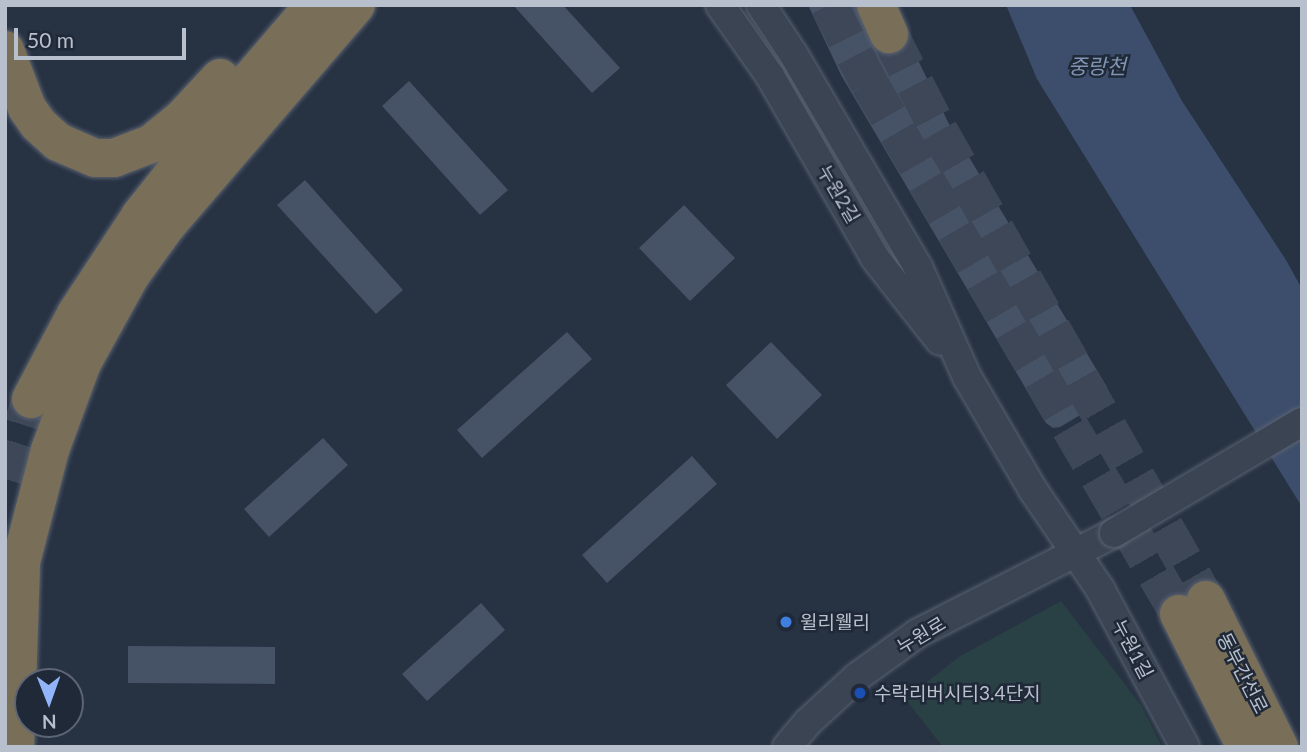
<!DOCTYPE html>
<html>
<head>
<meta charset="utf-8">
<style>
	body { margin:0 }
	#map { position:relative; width:1307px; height:752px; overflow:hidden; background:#273243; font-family:Lato,"Noto Sans KR",sans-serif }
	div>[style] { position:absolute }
	.green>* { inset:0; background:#294044 }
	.water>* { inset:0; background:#3d4e6c }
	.building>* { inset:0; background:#465265 }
	.highway-tunnel>* { height:38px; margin-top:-19px; transform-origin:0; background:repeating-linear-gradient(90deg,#3d4758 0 38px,transparent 0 57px) }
	.roads { filter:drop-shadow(0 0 2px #5a6270) drop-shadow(0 0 2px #5a6270) }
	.minor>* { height:28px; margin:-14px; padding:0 14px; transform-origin:14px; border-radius:14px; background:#3b4453 }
	.highway>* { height:38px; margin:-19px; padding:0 19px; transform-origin:19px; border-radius:19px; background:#796e58 }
	.bridges { filter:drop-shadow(0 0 2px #5a6270) drop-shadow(0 0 2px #5a6270) }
	.minor-bridge>* { height:28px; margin:-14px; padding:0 14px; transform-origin:14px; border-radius:14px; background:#3b4453 }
	.dots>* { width:19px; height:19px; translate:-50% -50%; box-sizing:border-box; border:4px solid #202938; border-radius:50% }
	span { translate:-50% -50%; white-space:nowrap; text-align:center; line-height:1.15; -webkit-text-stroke:5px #202938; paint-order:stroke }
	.street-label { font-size:19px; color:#b9c0cd }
	.poi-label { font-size:19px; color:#b9c0cd }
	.left { translate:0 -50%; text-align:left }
	.water-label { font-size:21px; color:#8094b3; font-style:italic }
	.frame { position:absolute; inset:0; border:7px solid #b9c0cd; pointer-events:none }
	.north { position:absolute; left:14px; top:668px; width:70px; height:70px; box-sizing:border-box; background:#202938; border:2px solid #5d6574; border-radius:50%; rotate:179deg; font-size:19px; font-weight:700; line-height:28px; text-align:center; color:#b9c0cd }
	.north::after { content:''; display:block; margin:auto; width:24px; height:32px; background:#92b5f9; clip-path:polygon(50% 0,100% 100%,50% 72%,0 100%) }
	.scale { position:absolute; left:14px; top:28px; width:172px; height:32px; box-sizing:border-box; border:4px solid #b9c0cd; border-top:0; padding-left:9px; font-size:21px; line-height:24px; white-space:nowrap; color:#b9c0cd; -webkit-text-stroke:5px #202938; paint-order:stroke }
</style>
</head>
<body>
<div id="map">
	<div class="green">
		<i style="clip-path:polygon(1061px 601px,1141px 705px,1162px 747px,943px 747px,905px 699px,960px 656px)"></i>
	</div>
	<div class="water">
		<i style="clip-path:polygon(1006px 5px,1130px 5px,1182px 101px,1286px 260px,1302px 289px,1302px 507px,1037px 79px)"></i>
	</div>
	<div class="building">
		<i style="clip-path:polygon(513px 5px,563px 5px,620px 68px,592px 93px)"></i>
		<i style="clip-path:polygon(808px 5px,866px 5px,902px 27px,948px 122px,1107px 387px,1109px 396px,1106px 400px,1060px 427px,1053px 428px,1046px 423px,841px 75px)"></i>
		<i style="clip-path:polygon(409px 81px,508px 190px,480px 215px,382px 106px)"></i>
		<i style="clip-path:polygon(305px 180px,403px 290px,376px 314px,277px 205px)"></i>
		<i style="clip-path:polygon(684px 205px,735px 258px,690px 301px,639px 248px)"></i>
		<i style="clip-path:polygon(567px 332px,592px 359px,482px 458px,457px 430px)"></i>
		<i style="clip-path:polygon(771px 342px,822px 395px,777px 439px,726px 385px)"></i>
		<i style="clip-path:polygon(323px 438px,348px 465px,269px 537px,244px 509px)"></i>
		<i style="clip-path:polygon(692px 456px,717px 484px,607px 583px,582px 555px)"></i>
		<i style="clip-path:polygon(481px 603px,505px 630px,427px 701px,402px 674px)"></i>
		<i style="clip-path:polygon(128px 646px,275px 647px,275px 684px,128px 683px)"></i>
	</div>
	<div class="highway-tunnel">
		<i style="left:829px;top:5px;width:88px;rotate:62.9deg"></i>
		<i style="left:869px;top:83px;width:615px;rotate:59.72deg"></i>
		<i style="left:889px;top:34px;width:109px;rotate:62.7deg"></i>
		<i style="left:939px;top:131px;width:540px;rotate:60.35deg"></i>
		<i style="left:5px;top:479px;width:84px;rotate:-72deg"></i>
	</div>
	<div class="roads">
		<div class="minor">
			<i style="left:720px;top:5px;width:87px;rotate:54.8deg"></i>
			<i style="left:770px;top:76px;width:210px;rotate:60deg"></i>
			<i style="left:875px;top:258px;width:105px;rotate:51.9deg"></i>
			<i style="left:761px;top:5px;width:60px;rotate:56.6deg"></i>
			<i style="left:794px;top:55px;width:246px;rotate:59.7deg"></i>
			<i style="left:918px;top:267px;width:120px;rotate:66deg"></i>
			<i style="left:967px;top:377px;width:131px;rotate:59.7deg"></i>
			<i style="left:1033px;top:490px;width:120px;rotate:55.9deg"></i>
			<i style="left:1100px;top:589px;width:179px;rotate:61.7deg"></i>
			<i style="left:787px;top:747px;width:31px;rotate:-50deg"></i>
			<i style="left:807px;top:723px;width:68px;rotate:-42.6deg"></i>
			<i style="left:857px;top:677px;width:75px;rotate:-35.8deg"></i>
			<i style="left:918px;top:633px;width:220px;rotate:-27deg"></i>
		</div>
		<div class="highway">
			<i style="left:876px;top:5px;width:32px;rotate:66deg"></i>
			<i style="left:5px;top:50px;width:62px;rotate:69.2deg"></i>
			<i style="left:27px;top:108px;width:19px;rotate:55deg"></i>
			<i style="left:38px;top:124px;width:27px;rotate:42deg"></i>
			<i style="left:58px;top:142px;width:40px;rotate:23.4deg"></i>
			<i style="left:95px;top:158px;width:19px"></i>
			<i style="left:114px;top:158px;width:40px;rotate:-21deg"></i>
			<i style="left:151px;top:144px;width:40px;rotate:-39deg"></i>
			<i style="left:182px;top:119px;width:56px;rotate:-47.2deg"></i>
			<i style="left:31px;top:399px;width:96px;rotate:-62.1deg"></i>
			<i style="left:76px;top:314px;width:118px;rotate:-56.7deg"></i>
			<i style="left:141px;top:215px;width:135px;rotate:-51.6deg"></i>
			<i style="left:225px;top:109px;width:137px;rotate:-49.4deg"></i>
			<i style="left:1206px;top:600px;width:164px;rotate:63.6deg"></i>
			<i style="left:1179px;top:614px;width:149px;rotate:63.3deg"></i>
			<i style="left:15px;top:747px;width:185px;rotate:-88.1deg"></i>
			<i style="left:21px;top:562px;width:116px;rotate:-75.5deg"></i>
			<i style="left:50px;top:450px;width:93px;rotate:-69.8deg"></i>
			<i style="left:82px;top:363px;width:99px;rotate:-61.1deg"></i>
			<i style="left:130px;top:276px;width:62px;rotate:-54.2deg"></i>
			<i style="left:166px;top:226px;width:291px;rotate:-49.3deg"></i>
		</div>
	</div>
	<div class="bridges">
		<div class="minor-bridge">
			<i style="left:1114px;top:533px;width:218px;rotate:-30.6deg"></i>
		</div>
	</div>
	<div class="dots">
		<i style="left:786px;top:622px;background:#3f7fe0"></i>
		<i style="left:860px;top:693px;background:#1a4fb4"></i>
	</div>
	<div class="street-label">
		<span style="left:839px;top:194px;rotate:60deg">누원2길</span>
		<span style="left:921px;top:635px;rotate:-31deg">누원로</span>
		<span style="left:1133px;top:649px;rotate:62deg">누원1길</span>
		<span style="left:1243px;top:673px;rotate:63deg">동부간선로</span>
	</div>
	<div class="poi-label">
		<span class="left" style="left:800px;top:622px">윌리웰리</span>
		<span class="left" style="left:874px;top:693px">수락리버시티3.4단지</span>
	</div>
	<div class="water-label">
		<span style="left:1097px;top:66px">중랑천</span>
	</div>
	<div class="frame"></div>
	<div class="north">N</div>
	<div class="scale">50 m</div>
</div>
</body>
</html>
